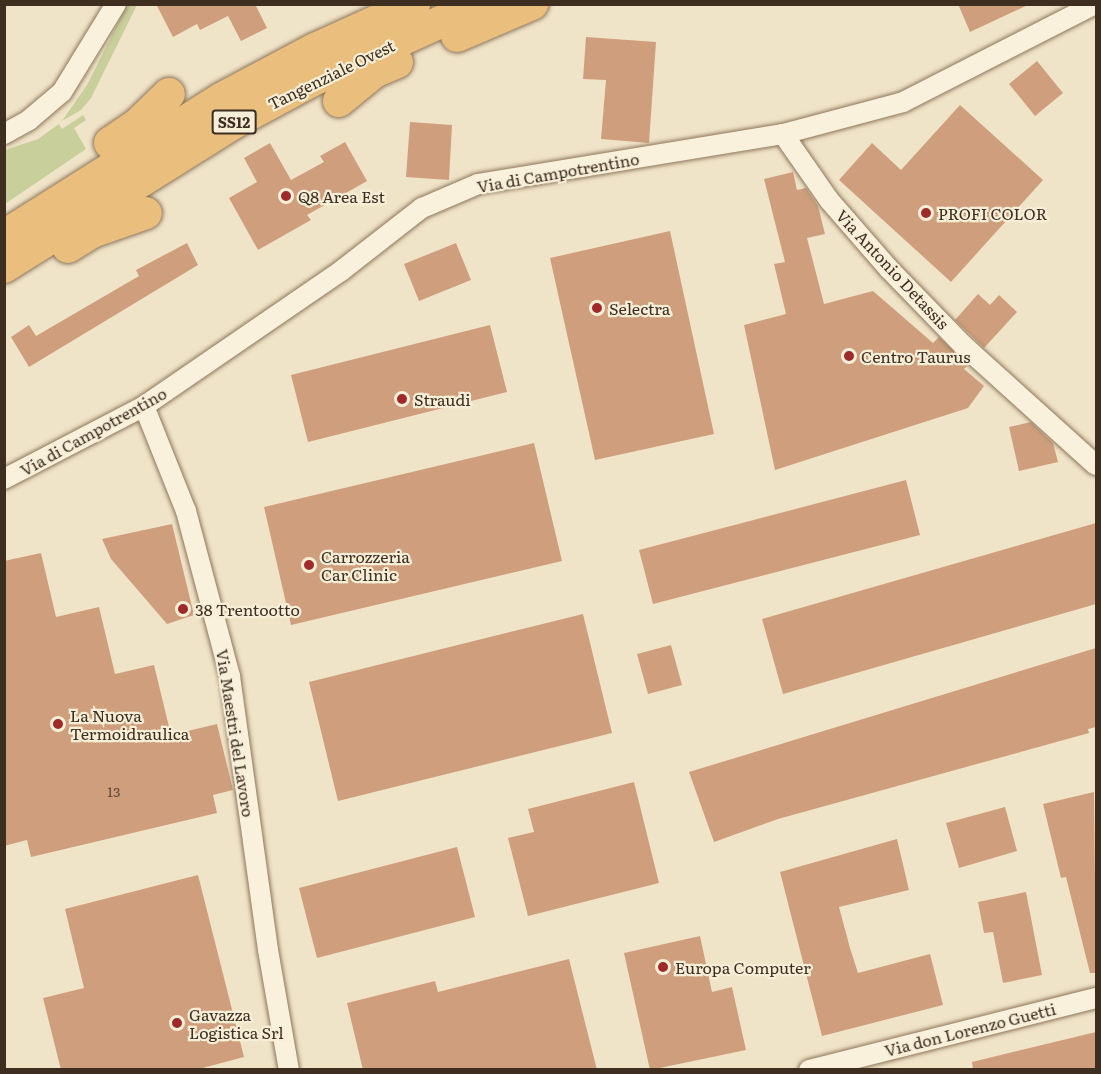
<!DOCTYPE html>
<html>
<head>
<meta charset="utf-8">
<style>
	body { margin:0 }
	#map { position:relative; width:1101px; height:1074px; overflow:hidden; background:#f0e4c8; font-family:Literata,serif }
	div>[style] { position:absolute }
	.green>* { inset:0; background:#c9cf9b }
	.building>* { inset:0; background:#cf9f7d }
	.roads { filter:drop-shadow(0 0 2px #8d765c) drop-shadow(0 0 2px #8d765c) }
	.minor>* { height:20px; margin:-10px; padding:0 10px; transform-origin:10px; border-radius:10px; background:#faf1dc }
	.trunk>* { height:32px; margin:-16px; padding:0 16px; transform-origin:16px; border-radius:16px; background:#eabe7c }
	.dots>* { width:16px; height:16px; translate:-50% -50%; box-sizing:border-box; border:3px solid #f7eed8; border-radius:50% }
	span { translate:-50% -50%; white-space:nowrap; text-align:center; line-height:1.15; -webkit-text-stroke:4.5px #f7eed8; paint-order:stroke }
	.number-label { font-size:14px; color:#624a37 }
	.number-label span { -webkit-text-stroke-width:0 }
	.shield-label span { padding:2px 4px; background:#f7eed8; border:2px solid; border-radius:4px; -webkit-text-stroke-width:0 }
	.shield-label { font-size:15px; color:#3d2e20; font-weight:700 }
	.street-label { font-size:16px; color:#3d2e20 }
	.poi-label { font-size:16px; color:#3d2e20 }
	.left { translate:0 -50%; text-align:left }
	.frame { position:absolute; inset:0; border:6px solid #3d2e20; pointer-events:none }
</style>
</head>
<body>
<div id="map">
	<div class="green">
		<i style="clip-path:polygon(127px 5px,137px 5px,91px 98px,81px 110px,62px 121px,87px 85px)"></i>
		<i style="clip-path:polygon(83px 115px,86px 120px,74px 128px,86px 149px,5px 204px,5px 150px,38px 139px,59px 124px,62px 129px)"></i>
	</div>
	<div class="building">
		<i style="clip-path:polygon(156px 4px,255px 4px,267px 28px,241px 41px,228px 16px,200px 30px,197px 24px,173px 37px)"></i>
		<i style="clip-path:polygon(958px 4px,1030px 4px,970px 32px)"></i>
		<i style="clip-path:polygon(586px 37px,656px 42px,649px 143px,601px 139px,606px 80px,583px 79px)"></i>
		<i style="clip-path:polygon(1037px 61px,1063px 93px,1035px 116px,1009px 84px)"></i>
		<i style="clip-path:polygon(960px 105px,1043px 180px,951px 282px,839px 180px,872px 143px,901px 170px)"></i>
		<i style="clip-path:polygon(410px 122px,452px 125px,449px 180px,406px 177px)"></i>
		<i style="clip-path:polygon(345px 142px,367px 181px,307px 215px,311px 220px,258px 250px,229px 198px,257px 182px,244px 158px,270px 143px,291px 180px,324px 162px,320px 156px)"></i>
		<i style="clip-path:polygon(793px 172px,797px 190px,806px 188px,818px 206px,825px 234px,807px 238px,824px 304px,873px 291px,933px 343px,939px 337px,968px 365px,964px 369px,984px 386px,968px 408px,775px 470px,744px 325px,786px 314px,774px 264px,785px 262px,764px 179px)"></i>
		<i style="clip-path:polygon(670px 231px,714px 434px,595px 460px,550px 258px)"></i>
		<i style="clip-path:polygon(187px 243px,198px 265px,29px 367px,11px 337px,29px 325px,36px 336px,139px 276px,136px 270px)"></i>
		<i style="clip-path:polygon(456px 243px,471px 280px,419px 301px,404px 264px)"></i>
		<i style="clip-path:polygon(978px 294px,990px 305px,999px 295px,1017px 312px,984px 348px,955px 320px)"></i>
		<i style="clip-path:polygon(490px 325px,507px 392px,308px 442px,291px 375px)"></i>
		<i style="clip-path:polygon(1031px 422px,1053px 443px,1058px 462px,1019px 471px,1009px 427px)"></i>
		<i style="clip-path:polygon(534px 443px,562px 561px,291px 625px,264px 507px)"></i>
		<i style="clip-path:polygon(906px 480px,920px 535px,653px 604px,639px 550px)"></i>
		<i style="clip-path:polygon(1096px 523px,1096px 604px,783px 694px,762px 619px)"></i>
		<i style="clip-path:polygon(172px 524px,194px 615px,167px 624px,111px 559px,102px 539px)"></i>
		<i style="clip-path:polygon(41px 553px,56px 617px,99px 607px,115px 674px,154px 665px,171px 735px,217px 724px,233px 790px,213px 795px,217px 813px,31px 857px,27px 840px,4px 846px,4px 561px)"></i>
		<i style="clip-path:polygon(583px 614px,612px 733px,338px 801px,309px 682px)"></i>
		<i style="clip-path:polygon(671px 645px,682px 685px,648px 694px,637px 654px)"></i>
		<i style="clip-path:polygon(1096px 648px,1096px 727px,1088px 729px,1089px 733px,778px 819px,714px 842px,689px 772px)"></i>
		<i style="clip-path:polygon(634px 782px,659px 883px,528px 916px,508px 838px,534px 832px,528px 809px)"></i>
		<i style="clip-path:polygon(1094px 792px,1096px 973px,1090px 973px,1066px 877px,1061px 878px,1043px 804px)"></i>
		<i style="clip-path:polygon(1005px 807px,1017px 851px,959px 868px,946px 823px)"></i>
		<i style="clip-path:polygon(897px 839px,909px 890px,839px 907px,850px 948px,858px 973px,930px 954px,943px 1005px,822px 1036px,780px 872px)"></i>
		<i style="clip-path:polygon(457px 847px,475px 917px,317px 958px,299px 888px)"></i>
		<i style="clip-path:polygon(198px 875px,244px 1057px,195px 1070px,61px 1070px,43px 998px,84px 988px,65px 909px)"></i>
		<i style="clip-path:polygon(1026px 892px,1042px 975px,1003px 983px,993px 932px,984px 933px,978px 902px)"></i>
		<i style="clip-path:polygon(700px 936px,712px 992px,732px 987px,746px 1050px,650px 1070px,624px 953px)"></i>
		<i style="clip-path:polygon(569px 959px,597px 1070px,363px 1070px,347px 1003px,435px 981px,438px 992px)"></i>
		<i style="clip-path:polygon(1096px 1032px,1096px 1070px,973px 1070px,972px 1062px)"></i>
	</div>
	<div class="roads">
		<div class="minor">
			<i style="left:4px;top:134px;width:29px;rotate:-29deg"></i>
			<i style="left:29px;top:120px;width:43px;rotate:-40.3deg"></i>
			<i style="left:62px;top:92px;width:103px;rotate:-58.5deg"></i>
			<i style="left:783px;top:134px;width:80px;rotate:55.1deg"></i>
			<i style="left:829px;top:200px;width:91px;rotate:49deg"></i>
			<i style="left:889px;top:269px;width:106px;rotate:45.8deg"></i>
			<i style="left:963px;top:345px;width:179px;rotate:42.1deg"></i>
			<i style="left:144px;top:406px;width:113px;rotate:68.2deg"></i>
			<i style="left:186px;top:511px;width:171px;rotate:75.1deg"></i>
			<i style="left:230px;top:676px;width:277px;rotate:82.1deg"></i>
			<i style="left:268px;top:950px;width:122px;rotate:80.1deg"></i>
			<i style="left:4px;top:479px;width:158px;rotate:-27.5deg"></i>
			<i style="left:144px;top:406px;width:239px;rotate:-34.4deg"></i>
			<i style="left:341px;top:271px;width:103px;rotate:-37.9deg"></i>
			<i style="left:422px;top:208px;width:61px;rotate:-23.2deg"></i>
			<i style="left:478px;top:184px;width:309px;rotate:-9.3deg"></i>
			<i style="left:783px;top:134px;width:124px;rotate:-14.9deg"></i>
			<i style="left:903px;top:102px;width:216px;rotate:-27deg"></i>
			<i style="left:809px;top:1070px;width:296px;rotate:-14.1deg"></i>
		</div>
		<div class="trunk">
			<i style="left:457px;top:36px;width:82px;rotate:-23.1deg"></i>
			<i style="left:339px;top:101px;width:45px;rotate:-39.6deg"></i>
			<i style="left:374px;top:72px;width:25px;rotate:-23deg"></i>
			<i style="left:110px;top:143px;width:34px;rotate:-34deg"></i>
			<i style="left:138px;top:124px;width:43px;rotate:-44.1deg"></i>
			<i style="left:4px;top:236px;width:257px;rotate:-32.3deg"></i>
			<i style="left:221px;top:99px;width:106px;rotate:-28deg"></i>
			<i style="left:315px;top:49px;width:109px;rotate:-24.4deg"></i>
			<i style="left:68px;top:247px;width:28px;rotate:-32deg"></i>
			<i style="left:92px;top:232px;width:57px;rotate:-19.4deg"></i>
			<i style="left:4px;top:267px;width:273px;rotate:-32.1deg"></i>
			<i style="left:235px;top:122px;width:93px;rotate:-28.2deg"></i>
			<i style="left:317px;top:78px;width:179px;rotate:-24.4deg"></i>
		</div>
	</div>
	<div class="dots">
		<i style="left:286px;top:196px;background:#9e2a2b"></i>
		<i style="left:926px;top:213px;background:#9e2a2b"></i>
		<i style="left:597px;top:308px;background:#9e2a2b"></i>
		<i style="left:849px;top:356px;background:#9e2a2b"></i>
		<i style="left:402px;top:399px;background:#9e2a2b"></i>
		<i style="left:309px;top:565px;background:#9e2a2b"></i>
		<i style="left:183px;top:609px;background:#9e2a2b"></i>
		<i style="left:58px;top:724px;background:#9e2a2b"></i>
		<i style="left:663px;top:967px;background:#9e2a2b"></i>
		<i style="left:177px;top:1023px;background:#9e2a2b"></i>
	</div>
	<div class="number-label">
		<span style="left:114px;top:791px">13</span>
	</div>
	<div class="shield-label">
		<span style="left:234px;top:122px">SS12</span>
	</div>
	<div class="street-label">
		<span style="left:331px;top:74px;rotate:-26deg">Tangenziale Ovest</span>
		<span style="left:558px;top:172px;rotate:-10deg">Via di Campotrentino</span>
		<span style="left:893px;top:269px;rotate:47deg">Via Antonio Detassis</span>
		<span style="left:93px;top:431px;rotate:-29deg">Via di Campotrentino</span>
		<span style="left:236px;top:733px;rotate:81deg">Via Maestri del Lavoro</span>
		<span style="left:970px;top:1029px;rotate:-14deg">Via don Lorenzo Guetti</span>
	</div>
	<div class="poi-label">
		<span class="left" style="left:298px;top:196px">Q8 Area Est</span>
		<span class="left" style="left:938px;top:213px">PROFI COLOR</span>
		<span class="left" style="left:609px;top:308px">Selectra</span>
		<span class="left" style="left:861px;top:356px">Centro Taurus</span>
		<span class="left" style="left:414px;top:399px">Straudi</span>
		<span class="left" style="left:321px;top:565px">Carrozzeria<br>Car Clinic</span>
		<span class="left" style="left:195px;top:609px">38 Trentootto</span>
		<span class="left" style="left:70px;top:724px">La Nuova<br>Termoidraulica</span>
		<span class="left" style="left:675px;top:967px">Europa Computer</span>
		<span class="left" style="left:189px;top:1023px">Gavazza<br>Logistica Srl</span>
	</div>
	<div class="frame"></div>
</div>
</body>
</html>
